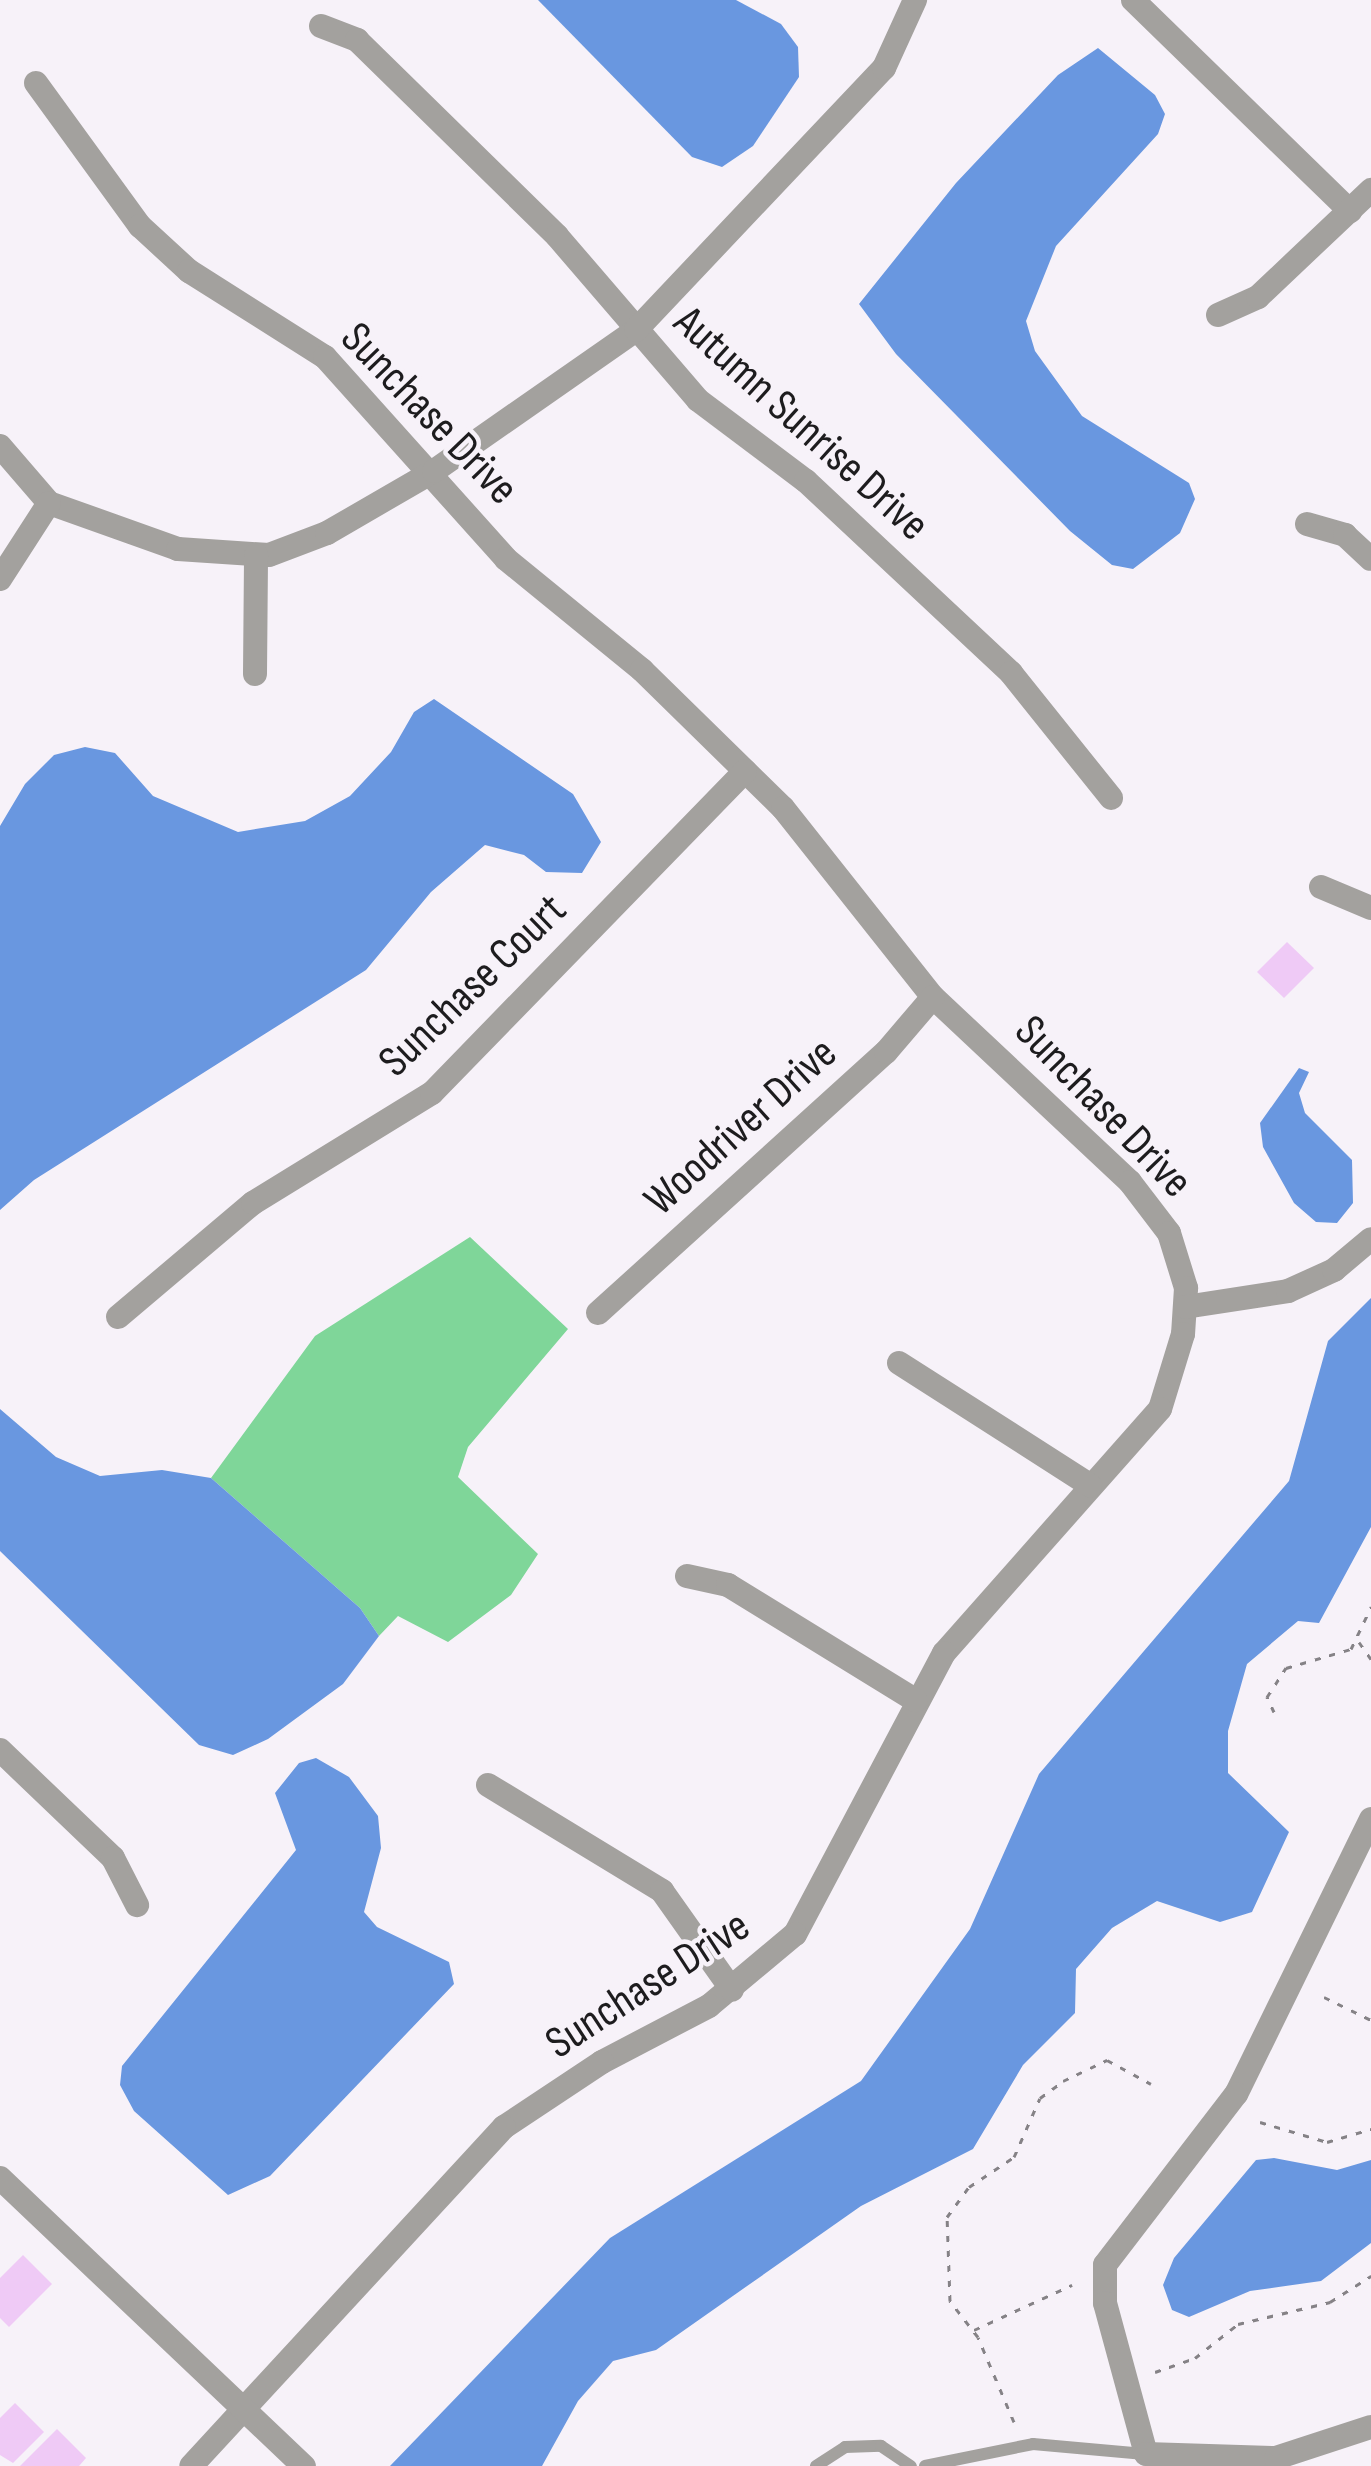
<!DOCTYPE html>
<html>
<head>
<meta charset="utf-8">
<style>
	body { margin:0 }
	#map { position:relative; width:1371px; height:2466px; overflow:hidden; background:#f7f2f9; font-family:"Sofia Sans Condensed",sans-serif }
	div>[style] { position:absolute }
	.forest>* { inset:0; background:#7fd699 }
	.water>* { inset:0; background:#6997e0 }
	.building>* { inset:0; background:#efcaf6 }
	.path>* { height:3px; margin-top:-1.5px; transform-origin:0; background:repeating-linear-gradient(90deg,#858286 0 6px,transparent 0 15px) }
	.lane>* { height:12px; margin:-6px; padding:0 6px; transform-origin:6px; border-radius:6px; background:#a3a19e }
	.street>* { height:24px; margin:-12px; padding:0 12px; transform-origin:12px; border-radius:12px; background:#a3a19e }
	span { translate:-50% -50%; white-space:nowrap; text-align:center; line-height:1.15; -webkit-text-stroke:9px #f7f2f9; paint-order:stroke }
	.street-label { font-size:45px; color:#1d1c1e }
</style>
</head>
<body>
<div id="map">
	<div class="forest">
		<i style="clip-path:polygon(470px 1237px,568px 1329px,468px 1447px,458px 1477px,538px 1554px,511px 1595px,448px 1642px,398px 1616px,379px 1636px,360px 1608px,211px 1478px,315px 1336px)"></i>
	</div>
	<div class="water">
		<i style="clip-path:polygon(538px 0,736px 0,781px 24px,798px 47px,799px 77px,753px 146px,722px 167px,692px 157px)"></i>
		<i style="clip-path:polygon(1098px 48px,1155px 95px,1165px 114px,1158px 134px,1056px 246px,1026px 321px,1035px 351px,1082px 416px,1189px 483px,1195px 499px,1180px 533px,1133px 569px,1112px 565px,1070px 531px,896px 354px,859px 304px,956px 183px,1058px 75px)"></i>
		<i style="clip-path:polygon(434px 699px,573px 794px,601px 842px,582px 873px,546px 872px,524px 855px,485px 845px,431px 892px,366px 970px,34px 1180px,0 1210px,0 826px,25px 784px,54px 755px,85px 747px,115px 753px,153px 796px,238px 832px,305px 821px,350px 796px,391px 752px,414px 712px)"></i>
		<i style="clip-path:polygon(1299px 1068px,1309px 1072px,1299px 1093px,1305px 1113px,1352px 1160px,1353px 1203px,1337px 1223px,1316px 1222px,1294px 1203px,1263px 1147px,1260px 1123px)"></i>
		<i style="clip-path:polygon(1371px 1298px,1371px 1527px,1319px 1623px,1298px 1621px,1247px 1664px,1228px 1731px,1228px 1773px,1289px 1832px,1252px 1912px,1220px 1922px,1157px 1901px,1112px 1928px,1076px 1969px,1075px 2013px,1023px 2065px,973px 2149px,861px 2206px,656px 2350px,613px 2361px,578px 2401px,542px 2466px,390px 2466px,610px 2238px,861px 2081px,970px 1929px,1039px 1774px,1289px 1481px,1328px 1341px)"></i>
		<i style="clip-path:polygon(0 1409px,56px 1457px,100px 1476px,162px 1470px,211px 1478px,360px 1608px,379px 1636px,343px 1684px,268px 1739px,233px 1755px,199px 1745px,0 1551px)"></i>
		<i style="clip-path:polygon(316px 1758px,349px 1777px,378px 1816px,381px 1848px,364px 1912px,377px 1927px,449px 1962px,454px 1984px,270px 2176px,228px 2195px,134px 2111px,120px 2085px,122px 2066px,296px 1850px,275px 1793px,299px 1763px)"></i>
		<i style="clip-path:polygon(1274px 2158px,1337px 2170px,1371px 2160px,1371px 2243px,1321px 2281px,1250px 2291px,1189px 2317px,1172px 2310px,1163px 2285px,1174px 2258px,1256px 2160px)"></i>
	</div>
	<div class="building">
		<i style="clip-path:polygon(1287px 942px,1314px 968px,1284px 998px,1257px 972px)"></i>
		<i style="clip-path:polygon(23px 2255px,52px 2284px,9px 2327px,0 2318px,0 2278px)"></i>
		<i style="clip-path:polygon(15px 2403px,44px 2432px,13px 2463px,0 2455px,0 2418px)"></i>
		<i style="clip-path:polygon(57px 2429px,86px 2458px,79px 2466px,20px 2466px)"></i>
	</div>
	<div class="path">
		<i style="left:1359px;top:1642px;width:21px;rotate:55deg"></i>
		<i style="left:1274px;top:1712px;width:17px;rotate:-115deg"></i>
		<i style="left:1267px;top:1697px;width:35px;rotate:-57deg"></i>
		<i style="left:1286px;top:1668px;width:68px;rotate:-16.3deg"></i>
		<i style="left:1351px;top:1649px;width:47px;rotate:-64.5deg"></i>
		<i style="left:1324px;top:1997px;width:52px;rotate:26.1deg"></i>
		<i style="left:1260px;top:2122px;width:70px;rotate:16.6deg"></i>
		<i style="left:1327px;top:2142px;width:46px;rotate:-16.5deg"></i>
		<i style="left:974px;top:2330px;width:108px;rotate:-24.7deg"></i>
		<i style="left:1155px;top:2372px;width:42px;rotate:-19.3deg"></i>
		<i style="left:1195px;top:2358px;width:55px;rotate:-38.3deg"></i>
		<i style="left:1238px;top:2324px;width:95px;rotate:-13.4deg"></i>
		<i style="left:1330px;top:2302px;width:49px;rotate:-32.4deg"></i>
		<i style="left:1014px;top:2422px;width:92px;rotate:-113deg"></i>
		<i style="left:978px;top:2337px;width:46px;rotate:-127.9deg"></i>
		<i style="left:950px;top:2301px;width:84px;rotate:-92deg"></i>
		<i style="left:947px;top:2217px;width:37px;rotate:-54deg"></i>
		<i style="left:969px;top:2187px;width:54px;rotate:-33.7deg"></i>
		<i style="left:1014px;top:2157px;width:64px;rotate:-66.2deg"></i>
		<i style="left:1040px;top:2098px;width:29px;rotate:-36deg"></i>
		<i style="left:1063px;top:2081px;width:49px;rotate:-25.5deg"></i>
		<i style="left:1107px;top:2060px;width:50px;rotate:28.6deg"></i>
	</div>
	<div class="lane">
		<i style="left:816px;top:2466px;width:35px;rotate:-33deg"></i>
		<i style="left:845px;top:2447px;width:36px;rotate:-2deg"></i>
		<i style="left:881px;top:2446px;width:36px;rotate:34deg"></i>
		<i style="left:925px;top:2466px;width:110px;rotate:-11.5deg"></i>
		<i style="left:1033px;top:2444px;width:112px;rotate:5.1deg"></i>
	</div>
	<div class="street">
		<i style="left:1133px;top:0;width:303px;rotate:44.2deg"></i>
		<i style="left:321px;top:26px;width:39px;rotate:21deg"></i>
		<i style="left:357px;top:40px;width:280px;rotate:44.4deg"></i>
		<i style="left:557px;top:236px;width:216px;rotate:49.3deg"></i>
		<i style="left:698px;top:400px;width:135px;rotate:36.9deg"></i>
		<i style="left:806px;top:481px;width:281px;rotate:43.1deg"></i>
		<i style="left:1011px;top:673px;width:160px;rotate:51.3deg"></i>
		<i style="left:36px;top:83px;width:177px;rotate:54deg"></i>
		<i style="left:140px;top:226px;width:67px;rotate:42.6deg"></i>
		<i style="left:189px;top:271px;width:161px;rotate:32.3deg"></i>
		<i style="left:325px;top:357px;width:271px;rotate:48.1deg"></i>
		<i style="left:506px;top:559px;width:176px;rotate:39.2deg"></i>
		<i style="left:642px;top:670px;width:197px;rotate:44.4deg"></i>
		<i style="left:783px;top:808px;width:241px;rotate:51.6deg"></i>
		<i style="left:933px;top:997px;width:270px;rotate:43.2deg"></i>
		<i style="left:1130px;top:1182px;width:64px;rotate:52.6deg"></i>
		<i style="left:1169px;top:1233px;width:58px;rotate:72.8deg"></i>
		<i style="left:1186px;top:1288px;width:46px;rotate:93.7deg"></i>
		<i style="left:1183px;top:1334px;width:78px;rotate:107deg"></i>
		<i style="left:1160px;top:1409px;width:326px;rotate:131.5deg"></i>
		<i style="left:944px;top:1653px;width:318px;rotate:117.9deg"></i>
		<i style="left:795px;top:1934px;width:112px;rotate:140.1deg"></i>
		<i style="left:709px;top:2006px;width:121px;rotate:152.4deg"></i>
		<i style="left:602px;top:2062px;width:118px;rotate:146.4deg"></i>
		<i style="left:504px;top:2127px;width:461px;rotate:132.7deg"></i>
		<i style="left:1218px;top:315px;width:44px;rotate:-24.2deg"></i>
		<i style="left:1258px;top:297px;width:156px;rotate:-43.4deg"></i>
		<i style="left:0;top:446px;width:75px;rotate:49.3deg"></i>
		<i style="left:49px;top:503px;width:137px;rotate:19.6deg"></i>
		<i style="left:178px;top:549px;width:91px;rotate:3.8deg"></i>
		<i style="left:269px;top:555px;width:62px;rotate:-20.8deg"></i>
		<i style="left:327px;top:533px;width:124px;rotate:-30.1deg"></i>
		<i style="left:434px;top:471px;width:246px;rotate:-34.9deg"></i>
		<i style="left:636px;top:330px;width:361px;rotate:-46.6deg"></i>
		<i style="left:884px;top:68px;width:75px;rotate:-65.5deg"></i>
		<i style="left:1307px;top:524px;width:40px;rotate:16deg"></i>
		<i style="left:1345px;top:535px;width:35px;rotate:43deg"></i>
		<i style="left:0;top:579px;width:90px;rotate:-57.2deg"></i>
		<i style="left:255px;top:674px;width:119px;rotate:-89.5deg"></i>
		<i style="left:1321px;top:887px;width:54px;rotate:22.8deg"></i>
		<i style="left:1185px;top:1307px;width:104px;rotate:-8.8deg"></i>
		<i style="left:1288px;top:1291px;width:51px;rotate:-24.5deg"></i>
		<i style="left:1334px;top:1270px;width:48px;rotate:-40deg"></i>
		<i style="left:598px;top:1313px;width:389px;rotate:-42.2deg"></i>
		<i style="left:886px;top:1052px;width:72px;rotate:-49.5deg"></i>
		<i style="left:118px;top:1317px;width:177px;rotate:-40.2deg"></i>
		<i style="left:253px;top:1203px;width:210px;rotate:-31.6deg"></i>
		<i style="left:432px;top:1093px;width:449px;rotate:-45.8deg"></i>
		<i style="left:899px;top:1363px;width:227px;rotate:32.6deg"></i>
		<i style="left:687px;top:1576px;width:42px;rotate:12.4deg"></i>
		<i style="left:728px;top:1585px;width:220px;rotate:31.6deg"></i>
		<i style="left:0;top:1750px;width:156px;rotate:43.7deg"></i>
		<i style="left:113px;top:1858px;width:53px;rotate:62.9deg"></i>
		<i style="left:488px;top:1785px;width:204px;rotate:31.3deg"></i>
		<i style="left:662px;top:1891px;width:121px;rotate:54.7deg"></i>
		<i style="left:1371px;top:1819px;width:306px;rotate:116.1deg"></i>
		<i style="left:1236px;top:2094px;width:215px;rotate:127.5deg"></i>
		<i style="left:1105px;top:2265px;width:38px;rotate:90deg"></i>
		<i style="left:1105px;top:2303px;width:156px;rotate:74.8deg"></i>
		<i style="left:1146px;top:2454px;width:130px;rotate:1.8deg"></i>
		<i style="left:1276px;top:2458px;width:100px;rotate:-18.1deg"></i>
		<i style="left:0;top:2178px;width:419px;rotate:43.5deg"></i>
	</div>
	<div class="street-label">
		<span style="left:429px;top:414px;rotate:46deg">Sunchase Drive</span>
		<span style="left:801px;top:424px;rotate:42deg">Autumn Sunrise Drive</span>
		<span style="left:473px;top:986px;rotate:-44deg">Sunchase Court</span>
		<span style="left:1103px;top:1107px;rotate:46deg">Sunchase Drive</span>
		<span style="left:741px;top:1127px;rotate:-42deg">Woodriver Drive</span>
		<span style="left:648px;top:1985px;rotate:-33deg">Sunchase Drive</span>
	</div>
</div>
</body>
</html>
